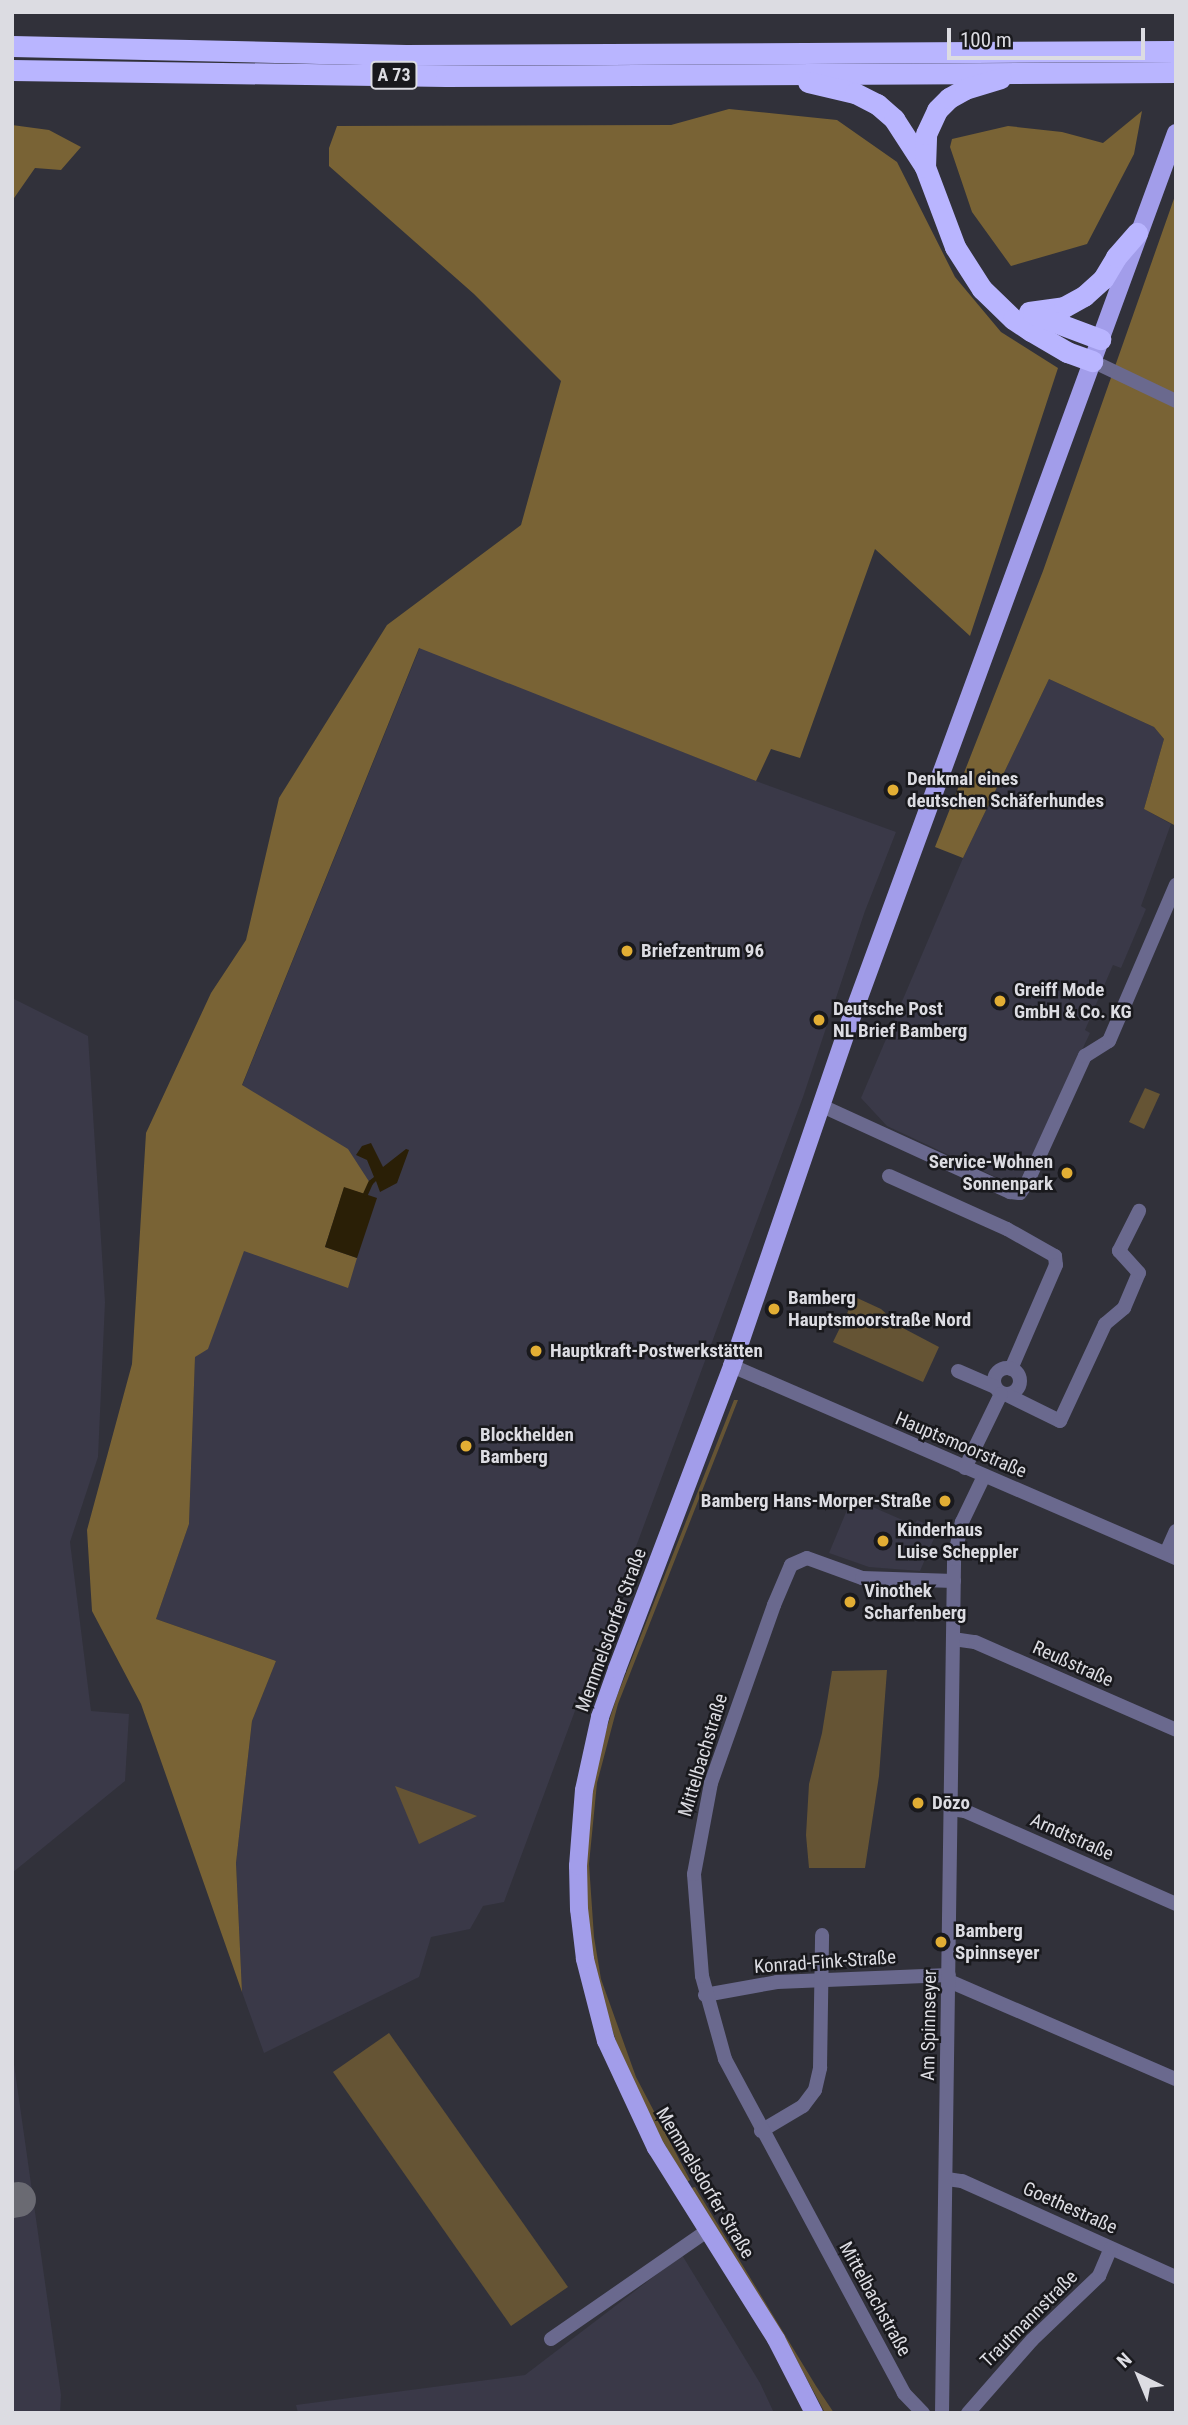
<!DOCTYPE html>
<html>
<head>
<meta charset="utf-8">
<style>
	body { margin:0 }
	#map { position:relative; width:1188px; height:2425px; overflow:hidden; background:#31313a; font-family:"Roboto Condensed",sans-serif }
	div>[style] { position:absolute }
	.built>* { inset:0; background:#3a3948 }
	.green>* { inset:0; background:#655434 }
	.forest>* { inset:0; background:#796335 }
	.water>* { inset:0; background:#2a1f06 }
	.stream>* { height:4.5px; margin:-2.25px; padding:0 2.25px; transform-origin:2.25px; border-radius:2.25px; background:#2a1f06 }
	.taxiway>* { height:35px; margin:-17.5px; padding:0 17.5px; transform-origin:17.5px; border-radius:17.5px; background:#6a6a72 }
	.minor>* { height:14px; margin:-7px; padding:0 7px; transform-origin:7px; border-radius:7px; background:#6a698e }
	.minor>.ring { margin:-7px; padding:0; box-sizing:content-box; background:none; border:14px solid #6a698e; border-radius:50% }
	.major>* { height:18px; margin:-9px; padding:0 9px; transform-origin:9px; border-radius:9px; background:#a29dea }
	.highway>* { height:21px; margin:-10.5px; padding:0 10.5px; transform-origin:10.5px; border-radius:10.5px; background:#b9b5ff }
	.dots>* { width:19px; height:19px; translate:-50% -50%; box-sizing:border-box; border:4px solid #19191d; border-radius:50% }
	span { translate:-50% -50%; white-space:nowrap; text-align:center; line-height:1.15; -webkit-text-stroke:5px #19191d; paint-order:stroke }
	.shield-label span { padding:2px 5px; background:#19191d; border:2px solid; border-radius:5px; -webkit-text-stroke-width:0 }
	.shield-label { font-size:18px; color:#dcdce2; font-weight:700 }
	.poi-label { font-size:19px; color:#dcdce2; font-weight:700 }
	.left { translate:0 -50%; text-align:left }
	.right { translate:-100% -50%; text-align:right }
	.street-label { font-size:19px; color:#dcdce2 }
	.frame { position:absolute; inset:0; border:14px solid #dcdce2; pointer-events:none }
	.north { position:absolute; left:1104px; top:2341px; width:70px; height:70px; -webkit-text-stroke:5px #19191d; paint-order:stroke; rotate:317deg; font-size:19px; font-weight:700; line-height:28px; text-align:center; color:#dcdce2 }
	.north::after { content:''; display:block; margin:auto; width:24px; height:32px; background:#dcdce2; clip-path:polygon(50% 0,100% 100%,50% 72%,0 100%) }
	.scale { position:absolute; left:947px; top:28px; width:198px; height:32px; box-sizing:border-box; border:4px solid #dcdce2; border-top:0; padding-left:9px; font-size:21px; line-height:24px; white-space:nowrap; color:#dcdce2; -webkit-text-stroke:5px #19191d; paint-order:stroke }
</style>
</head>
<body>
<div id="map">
	<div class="built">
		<i style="clip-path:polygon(420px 647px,756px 781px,896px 832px,865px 911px,803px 1097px,504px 1902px,483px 1906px,470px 1929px,431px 1937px,419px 1977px,264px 2053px,242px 1992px,236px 1863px,252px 1721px,276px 1661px,156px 1619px,189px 1524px,195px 1356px,242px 1086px)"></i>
		<i style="clip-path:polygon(1049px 679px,1154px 727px,1164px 739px,1144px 809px,1171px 824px,1141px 906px,1146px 909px,1121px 968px,1113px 965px,1085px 1030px,1090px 1033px,1017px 1187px,887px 1126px,861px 1098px,963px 858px)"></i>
		<i style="clip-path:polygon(12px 998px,88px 1036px,105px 1302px,98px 1457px,70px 1542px,91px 1711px,129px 1714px,125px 1781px,12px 1873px)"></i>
		<i style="clip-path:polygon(852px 1498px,914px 1525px,917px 1520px,938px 1529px,920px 1571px,869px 1567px,829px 1553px)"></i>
		<i style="clip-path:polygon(12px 2050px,61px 2395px,60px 2413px,12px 2413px)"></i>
		<i style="clip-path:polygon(682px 2255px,760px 2383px,774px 2413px,298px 2413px,296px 2405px,525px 2375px)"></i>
	</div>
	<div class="green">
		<i style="clip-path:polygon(1145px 1088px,1160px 1094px,1144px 1129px,1129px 1122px)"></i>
		<i style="clip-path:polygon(855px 1297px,881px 1309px,901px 1327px,939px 1347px,923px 1382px,833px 1342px)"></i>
		<i style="clip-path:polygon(734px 1400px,738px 1400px,618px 1704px,597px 1783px,589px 1864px,594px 1937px,601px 1979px,636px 2077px,690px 2180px,687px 2182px,657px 2132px,618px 2048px,604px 2003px,594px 1965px,587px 1913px,587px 1847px,591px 1799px,601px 1746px,617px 1696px)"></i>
		<i style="clip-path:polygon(887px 1670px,879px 1776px,865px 1868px,809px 1868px,806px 1835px,809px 1784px,822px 1733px,832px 1671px)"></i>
		<i style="clip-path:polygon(395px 1786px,477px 1816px,419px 1844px)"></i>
		<i style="clip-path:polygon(389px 2033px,568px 2287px,511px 2326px,333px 2072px)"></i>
		<i style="clip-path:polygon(695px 2187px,816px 2386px,834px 2413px,825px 2413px,786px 2340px,691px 2188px)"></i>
	</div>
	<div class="forest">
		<i style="clip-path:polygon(729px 109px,837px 120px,897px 162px,955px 277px,1001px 332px,1058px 368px,970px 636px,875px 549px,800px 758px,771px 749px,756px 781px,419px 648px,242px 1085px,348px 1149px,370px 1183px,365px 1194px,344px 1188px,325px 1247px,357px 1258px,348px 1288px,244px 1251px,208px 1349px,195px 1357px,189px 1524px,156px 1619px,276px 1661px,252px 1721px,236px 1863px,242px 1992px,141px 1704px,92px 1611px,87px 1530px,132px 1364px,146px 1133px,211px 993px,246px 940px,279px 798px,387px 625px,521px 525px,561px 381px,474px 294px,329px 166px,329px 148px,337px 126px,671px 125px)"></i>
		<i style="clip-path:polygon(1142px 111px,1134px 154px,1087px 244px,1011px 266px,972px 212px,950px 147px,952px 139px,1008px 126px,1062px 132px,1103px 143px)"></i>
		<i style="clip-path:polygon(12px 125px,49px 130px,81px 147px,61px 170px,35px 168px,12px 201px)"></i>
		<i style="clip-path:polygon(1176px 193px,1176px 826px,1144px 809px,1164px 739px,1154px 727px,1049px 679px,963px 858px,935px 847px,1043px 571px)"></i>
	</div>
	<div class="water">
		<i style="clip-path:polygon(371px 1143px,383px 1167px,406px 1149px,409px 1150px,397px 1183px,380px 1192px,376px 1181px,372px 1185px,369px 1181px,374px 1177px,367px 1160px,356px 1155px,362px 1146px)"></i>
		<i style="clip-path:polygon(344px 1187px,377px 1198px,357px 1258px,325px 1247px)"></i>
	</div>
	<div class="stream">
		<i style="left:365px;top:1194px;width:12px;rotate:-66deg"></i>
	</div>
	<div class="taxiway">
		<i style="left:12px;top:2200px;width:6px;rotate:-9deg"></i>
	</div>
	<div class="minor">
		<i style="left:1092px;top:361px;width:93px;rotate:25.5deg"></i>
		<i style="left:822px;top:1106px;width:207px;rotate:24.6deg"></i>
		<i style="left:1010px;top:1192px;width:10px;rotate:6deg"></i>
		<i style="left:1020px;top:1193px;width:12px;rotate:-55deg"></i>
		<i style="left:1027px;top:1183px;width:140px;rotate:-65.5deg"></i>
		<i style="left:1085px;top:1056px;width:28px;rotate:-32deg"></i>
		<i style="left:1109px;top:1041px;width:170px;rotate:-66.8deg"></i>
		<i style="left:889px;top:1176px;width:129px;rotate:24.2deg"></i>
		<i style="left:1007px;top:1229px;width:55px;rotate:29.4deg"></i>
		<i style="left:1055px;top:1256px;width:9px;rotate:84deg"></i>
		<i style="left:1056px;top:1265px;width:113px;rotate:113.4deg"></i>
		<i style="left:732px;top:1366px;width:484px;rotate:23.4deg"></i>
		<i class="ring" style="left:994px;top:1368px;width:12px;height:12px"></i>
		<i style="left:958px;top:1371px;width:40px;rotate:23.4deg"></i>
		<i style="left:1007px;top:1395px;width:59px;rotate:26.1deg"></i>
		<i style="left:1060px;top:1421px;width:107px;rotate:-65.1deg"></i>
		<i style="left:1105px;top:1324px;width:25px;rotate:-40deg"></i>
		<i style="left:1124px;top:1308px;width:38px;rotate:-67deg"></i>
		<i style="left:1139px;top:1273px;width:30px;rotate:-132deg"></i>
		<i style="left:1119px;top:1251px;width:45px;rotate:-63.4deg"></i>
		<i style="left:965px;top:1468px;width:82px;rotate:-64.1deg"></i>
		<i style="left:1166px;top:1553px;width:24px;rotate:-66deg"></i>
		<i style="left:953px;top:1639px;width:22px;rotate:8deg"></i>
		<i style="left:975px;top:1642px;width:219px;rotate:23.6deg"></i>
		<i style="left:951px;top:1809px;width:14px;rotate:8deg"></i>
		<i style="left:965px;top:1811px;width:231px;rotate:23.8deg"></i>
		<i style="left:949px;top:1981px;width:247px;rotate:23.4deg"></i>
		<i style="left:705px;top:1995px;width:73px;rotate:-10.2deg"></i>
		<i style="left:777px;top:1982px;width:172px;rotate:-2.3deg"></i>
		<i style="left:761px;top:2131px;width:49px;rotate:-30.8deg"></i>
		<i style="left:803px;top:2106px;width:20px;rotate:-53deg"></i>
		<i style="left:815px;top:2090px;width:23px;rotate:-77deg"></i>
		<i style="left:820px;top:2068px;width:133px;rotate:-89.1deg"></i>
		<i style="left:947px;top:2179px;width:15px;rotate:8deg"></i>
		<i style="left:962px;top:2181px;width:235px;rotate:24.2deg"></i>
		<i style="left:551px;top:2339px;width:190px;rotate:-34.7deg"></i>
		<i style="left:923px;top:2413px;width:28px;rotate:-134deg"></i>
		<i style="left:904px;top:2393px;width:379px;rotate:-118.2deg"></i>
		<i style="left:725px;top:2059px;width:86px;rotate:-105.5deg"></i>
		<i style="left:702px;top:1976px;width:102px;rotate:-94.5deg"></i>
		<i style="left:694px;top:1874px;width:93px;rotate:-79.4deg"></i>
		<i style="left:711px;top:1783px;width:189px;rotate:-70.5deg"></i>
		<i style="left:774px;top:1605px;width:43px;rotate:-67deg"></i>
		<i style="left:791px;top:1565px;width:17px;rotate:-24deg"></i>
		<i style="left:807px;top:1558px;width:59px;rotate:20deg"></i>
		<i style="left:862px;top:1578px;width:92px;rotate:1.9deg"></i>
		<i style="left:942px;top:2413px;width:854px;rotate:-89.19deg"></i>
		<i style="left:954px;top:1559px;width:38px;rotate:-78deg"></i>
		<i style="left:962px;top:1522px;width:51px;rotate:-64.4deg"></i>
		<i style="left:968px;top:2413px;width:97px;rotate:-48.8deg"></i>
		<i style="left:1032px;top:2340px;width:93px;rotate:-43.7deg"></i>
		<i style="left:1099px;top:2276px;width:30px;rotate:-67deg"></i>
	</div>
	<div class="major">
		<i style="left:814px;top:2413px;width:83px;rotate:-117.2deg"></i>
		<i style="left:776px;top:2339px;width:226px;rotate:-122.1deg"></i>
		<i style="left:656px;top:2148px;width:118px;rotate:-115deg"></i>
		<i style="left:606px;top:2041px;width:85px;rotate:-104.4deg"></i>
		<i style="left:585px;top:1959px;width:50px;rotate:-96.8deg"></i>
		<i style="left:579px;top:1909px;width:43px;rotate:-91.3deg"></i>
		<i style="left:578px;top:1866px;width:76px;rotate:-85.5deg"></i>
		<i style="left:584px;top:1790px;width:75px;rotate:-77.6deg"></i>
		<i style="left:600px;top:1717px;width:51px;rotate:-70.5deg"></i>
		<i style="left:617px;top:1669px;width:324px;rotate:-69.2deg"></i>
		<i style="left:732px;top:1366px;width:364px;rotate:-71.1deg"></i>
		<i style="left:850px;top:1022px;width:947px;rotate:-69.86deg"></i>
	</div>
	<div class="highway">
		<i style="left:12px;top:46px;width:394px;rotate:1.3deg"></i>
		<i style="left:406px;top:55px;width:770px;rotate:-0.3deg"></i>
		<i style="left:12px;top:70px;width:434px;rotate:0.8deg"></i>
		<i style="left:446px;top:76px;width:730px;rotate:-0.31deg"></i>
		<i style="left:808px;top:82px;width:48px;rotate:13.2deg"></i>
		<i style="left:855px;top:93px;width:25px;rotate:27deg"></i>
		<i style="left:877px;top:104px;width:23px;rotate:41deg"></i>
		<i style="left:894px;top:119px;width:57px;rotate:57.1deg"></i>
		<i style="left:925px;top:167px;width:85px;rotate:69.4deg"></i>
		<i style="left:955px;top:247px;width:50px;rotate:57.3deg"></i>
		<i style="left:982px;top:289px;width:43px;rotate:44.1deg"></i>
		<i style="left:1013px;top:319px;width:22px;rotate:34deg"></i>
		<i style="left:1031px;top:331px;width:42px;rotate:30.3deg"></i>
		<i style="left:1067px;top:352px;width:27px;rotate:20deg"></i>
		<i style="left:925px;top:167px;width:33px;rotate:-88deg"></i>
		<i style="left:926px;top:134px;width:26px;rotate:-65deg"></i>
		<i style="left:937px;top:110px;width:17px;rotate:-45deg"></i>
		<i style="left:949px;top:98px;width:18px;rotate:-29deg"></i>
		<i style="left:965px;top:89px;width:37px;rotate:-17deg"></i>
		<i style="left:1029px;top:312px;width:35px;rotate:-8deg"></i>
		<i style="left:1064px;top:307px;width:23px;rotate:-29deg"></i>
		<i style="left:1084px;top:296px;width:25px;rotate:-42deg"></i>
		<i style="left:1103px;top:279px;width:26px;rotate:-59deg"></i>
		<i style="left:1116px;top:257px;width:32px;rotate:-49deg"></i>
		<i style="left:1033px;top:314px;width:72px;rotate:20.5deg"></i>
	</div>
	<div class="dots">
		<i style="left:893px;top:790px;background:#e2ae34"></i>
		<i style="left:627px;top:951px;background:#e2ae34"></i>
		<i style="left:1000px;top:1001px;background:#e2ae34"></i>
		<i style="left:819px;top:1020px;background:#e2ae34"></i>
		<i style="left:1067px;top:1173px;background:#e2ae34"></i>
		<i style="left:774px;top:1309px;background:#e2ae34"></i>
		<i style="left:536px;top:1351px;background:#e2ae34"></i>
		<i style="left:466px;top:1446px;background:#e2ae34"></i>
		<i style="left:945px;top:1501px;background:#e2ae34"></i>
		<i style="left:883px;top:1541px;background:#e2ae34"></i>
		<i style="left:850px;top:1602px;background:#e2ae34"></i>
		<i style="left:918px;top:1803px;background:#e2ae34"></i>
		<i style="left:941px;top:1942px;background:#e2ae34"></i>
	</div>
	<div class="shield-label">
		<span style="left:394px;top:75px">A 73</span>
	</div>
	<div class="poi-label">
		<span class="left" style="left:907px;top:790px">Denkmal eines<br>deutschen Schäferhundes</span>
		<span class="left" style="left:641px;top:951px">Briefzentrum 96</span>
		<span class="left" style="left:1014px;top:1001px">Greiff Mode<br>GmbH &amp; Co. KG</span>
		<span class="left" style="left:833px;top:1020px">Deutsche Post<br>NL Brief Bamberg</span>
		<span class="right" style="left:1053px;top:1173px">Service-Wohnen<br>Sonnenpark</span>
		<span class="left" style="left:788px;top:1309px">Bamberg<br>Hauptsmoorstraße Nord</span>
		<span class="left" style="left:550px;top:1351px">Hauptkraft-Postwerkstätten</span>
		<span class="left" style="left:480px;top:1446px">Blockhelden<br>Bamberg</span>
		<span class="right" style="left:931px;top:1501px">Bamberg Hans-Morper-Straße</span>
		<span class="left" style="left:897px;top:1541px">Kinderhaus<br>Luise Scheppler</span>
		<span class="left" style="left:864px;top:1602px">Vinothek<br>Scharfenberg</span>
		<span class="left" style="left:932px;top:1803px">Dōzo</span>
		<span class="left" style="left:955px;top:1942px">Bamberg<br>Spinnseyer</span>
	</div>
	<div class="street-label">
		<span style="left:961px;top:1445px;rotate:23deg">Hauptsmoorstraße</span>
		<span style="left:611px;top:1630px;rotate:-70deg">Memmelsdorfer Straße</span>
		<span style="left:1073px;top:1664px;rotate:24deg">Reußstraße</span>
		<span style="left:703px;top:1755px;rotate:-73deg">Mittelbachstraße</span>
		<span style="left:1072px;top:1837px;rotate:24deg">Arndtstraße</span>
		<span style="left:825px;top:1962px;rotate:-4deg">Konrad-Fink-Straße</span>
		<span style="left:929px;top:2025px;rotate:-89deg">Am Spinnseyer</span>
		<span style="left:705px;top:2183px;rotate:59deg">Memmelsdorfer Straße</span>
		<span style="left:1070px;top:2208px;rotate:24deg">Goethestraße</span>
		<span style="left:875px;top:2299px;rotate:61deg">Mittelbachstraße</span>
		<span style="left:1029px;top:2319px;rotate:-45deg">Trautmannstraße</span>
	</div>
	<div class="frame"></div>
	<div class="north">N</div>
	<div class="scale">100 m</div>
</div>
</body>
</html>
